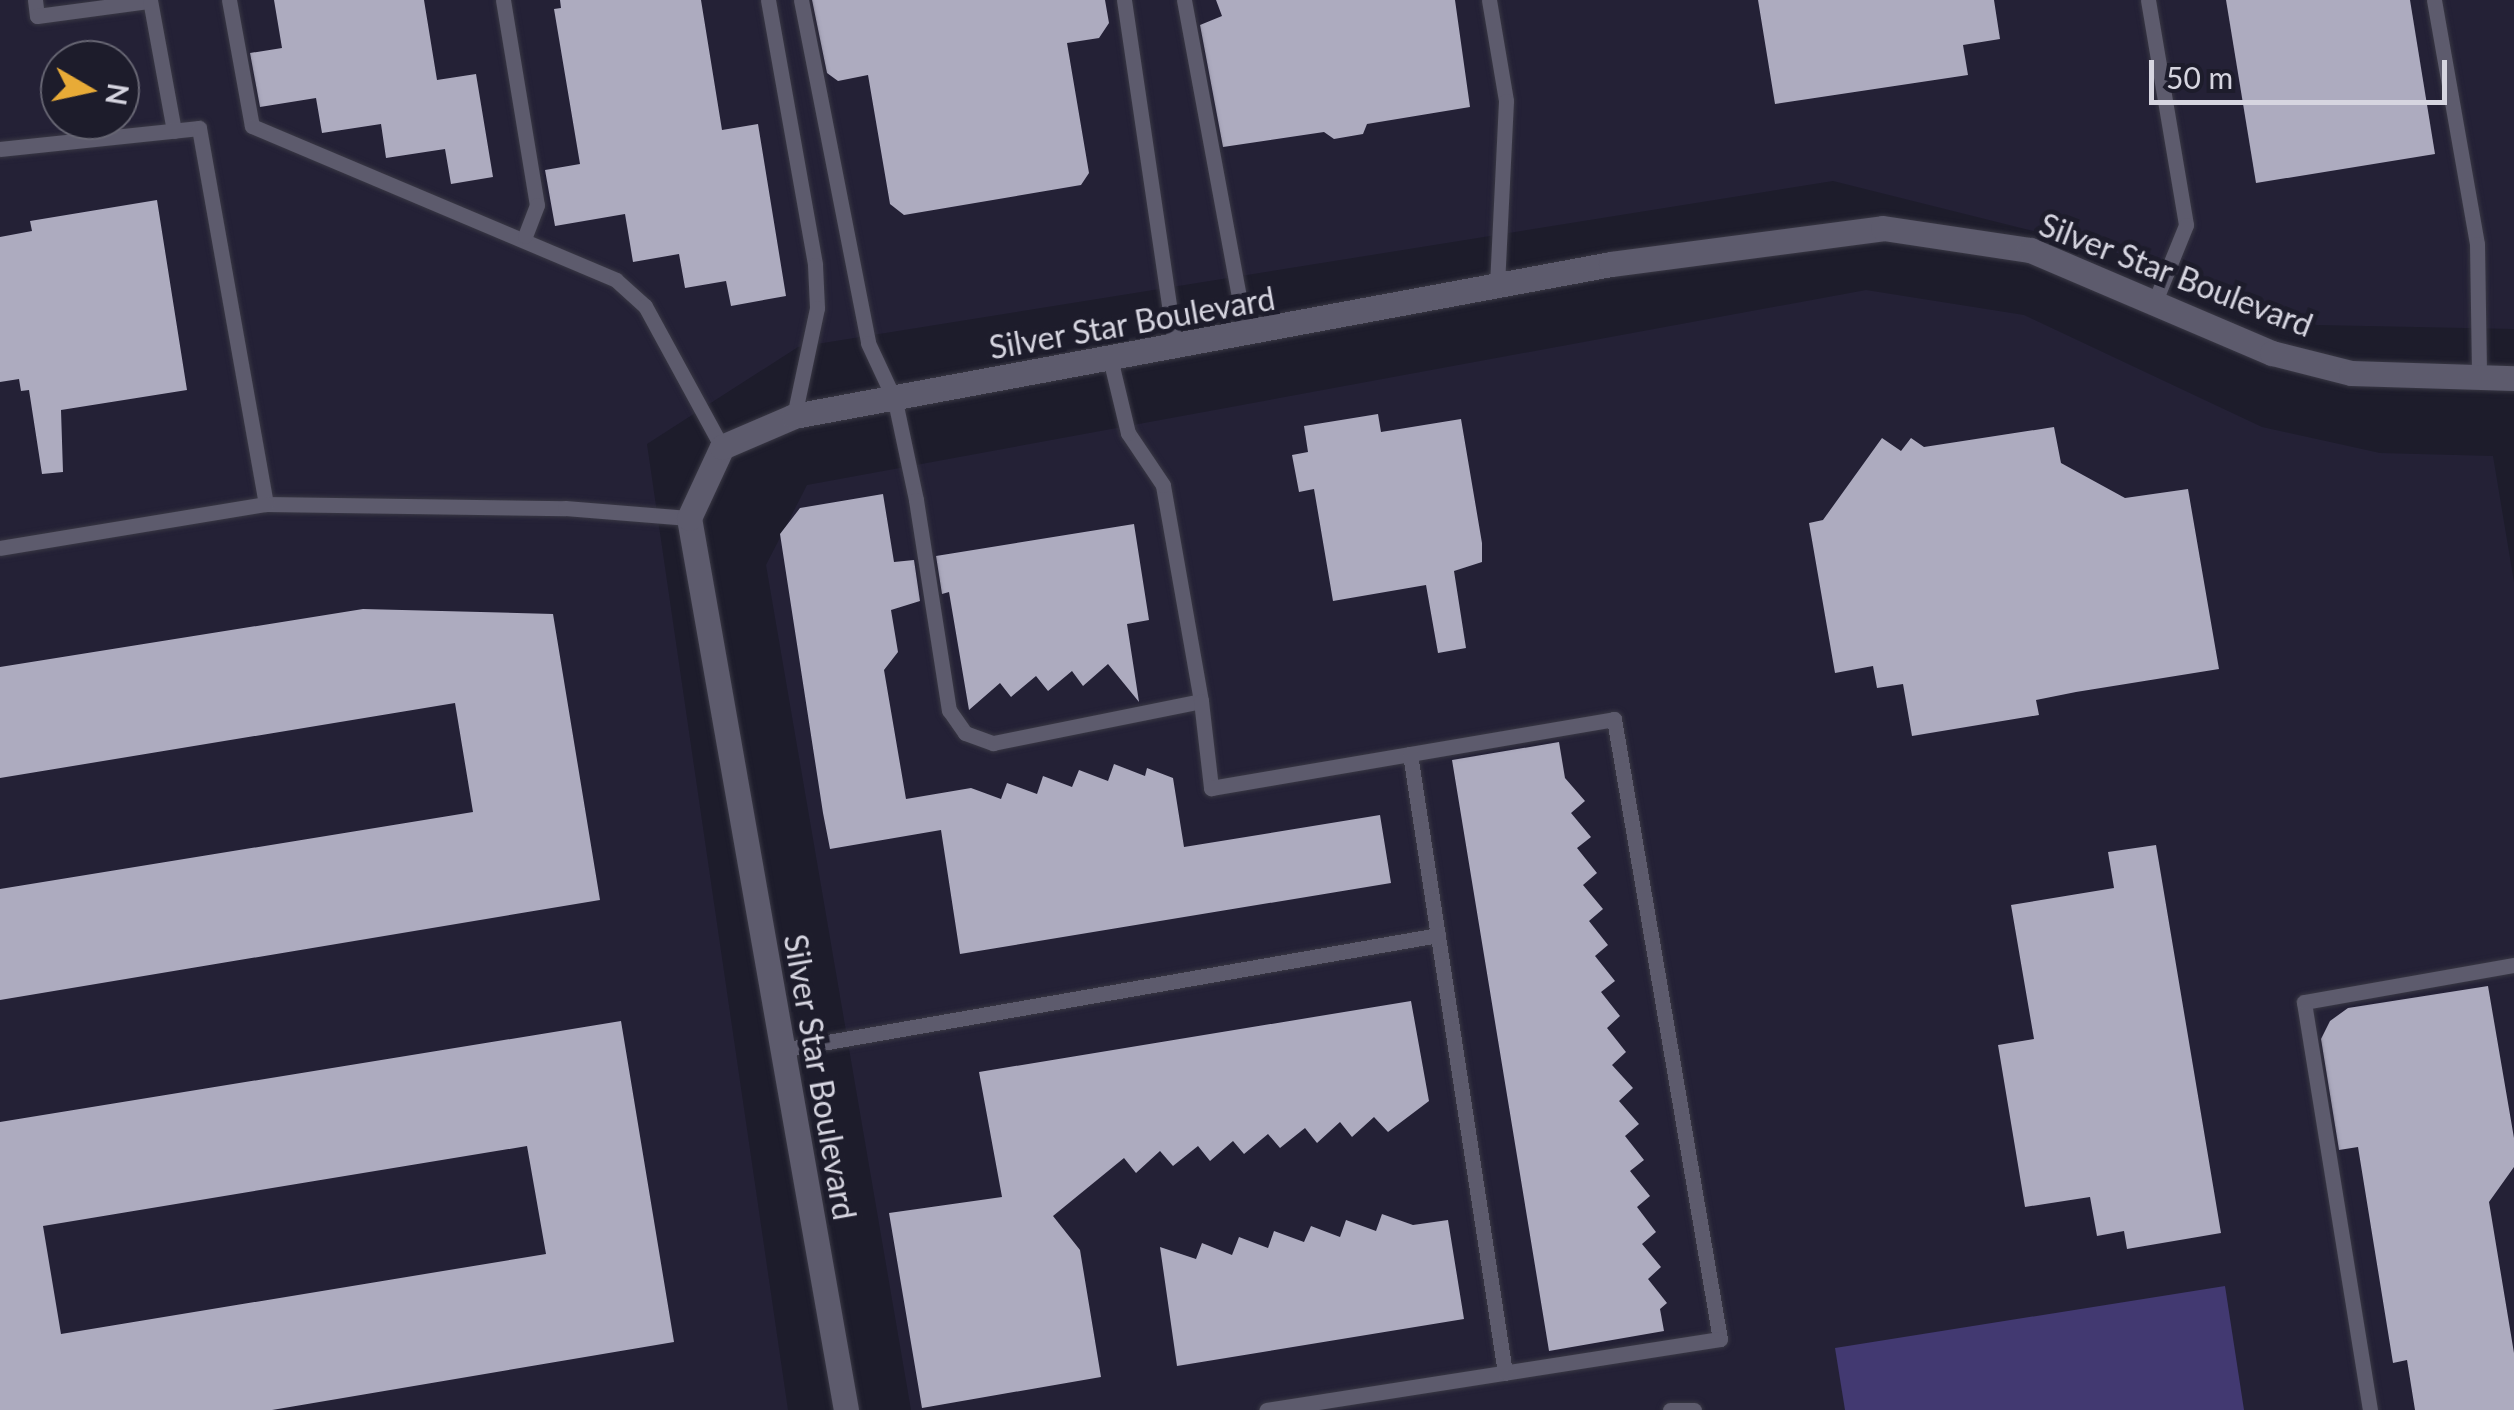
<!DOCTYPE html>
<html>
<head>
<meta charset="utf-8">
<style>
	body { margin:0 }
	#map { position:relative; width:2514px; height:1410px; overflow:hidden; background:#1d1c2b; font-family:Lato,sans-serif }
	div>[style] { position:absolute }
	.built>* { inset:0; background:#242136 }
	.green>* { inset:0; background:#423971 }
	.building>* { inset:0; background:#adabbf }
	.roads { filter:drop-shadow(0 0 2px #393844) drop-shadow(0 0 2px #393844) }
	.service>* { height:15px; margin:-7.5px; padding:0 7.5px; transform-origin:7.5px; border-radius:7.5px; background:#5d5b6d }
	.minor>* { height:25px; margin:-12.5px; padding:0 12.5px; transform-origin:12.5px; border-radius:12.5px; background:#5d5b6d }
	span { translate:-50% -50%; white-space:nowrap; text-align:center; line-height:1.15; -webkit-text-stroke:10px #1d1c2b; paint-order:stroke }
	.street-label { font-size:32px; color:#d6d5e0 }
	.north { position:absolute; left:40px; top:40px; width:100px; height:100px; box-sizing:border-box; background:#1d1c2b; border:2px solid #676673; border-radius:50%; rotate:99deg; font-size:28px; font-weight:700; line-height:40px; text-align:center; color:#d6d5e0 }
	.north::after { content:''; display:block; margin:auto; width:35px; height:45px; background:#e8ab37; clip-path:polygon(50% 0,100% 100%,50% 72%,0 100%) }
	.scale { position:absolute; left:2149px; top:60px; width:298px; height:45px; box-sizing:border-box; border:5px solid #d6d5e0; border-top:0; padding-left:12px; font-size:30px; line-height:35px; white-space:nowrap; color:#d6d5e0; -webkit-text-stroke:8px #1d1c2b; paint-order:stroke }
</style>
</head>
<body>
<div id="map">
	<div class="built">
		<i style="clip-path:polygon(evenodd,0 0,2514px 0,2514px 329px,2317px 325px,2109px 250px,1833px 181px,798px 347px,647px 444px,788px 1410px,0 1410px,0 0,60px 60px,120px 60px,120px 120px,60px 120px,60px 60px)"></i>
		<i style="clip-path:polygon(1866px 290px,2024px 315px,2262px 427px,2380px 453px,2493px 456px,2514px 582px,2514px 1410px,911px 1410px,766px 565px,807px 485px)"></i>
	</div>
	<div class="green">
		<i style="clip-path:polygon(2225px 1286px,2244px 1410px,1845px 1410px,1835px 1348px)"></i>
	</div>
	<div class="building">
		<i style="clip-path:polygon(274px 0,424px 0,437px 80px,476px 74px,493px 177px,451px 184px,445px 149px,386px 158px,381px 124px,322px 133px,316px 98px,260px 107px,250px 53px,282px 48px)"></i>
		<i style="clip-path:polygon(560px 0,701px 0,722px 130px,758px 124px,786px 296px,731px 306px,726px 281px,685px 288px,679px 254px,633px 262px,625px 214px,555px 226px,545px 170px,580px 164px,554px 9px,561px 8px)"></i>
		<i style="clip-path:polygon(812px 0,1105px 0,1109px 23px,1099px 38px,1067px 43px,1089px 173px,1081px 185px,904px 215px,890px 204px,868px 75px,838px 81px,827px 73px)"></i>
		<i style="clip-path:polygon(1216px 0,1455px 0,1470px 107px,1367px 124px,1363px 134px,1334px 139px,1324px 132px,1223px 147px,1200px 25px,1222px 16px)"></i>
		<i style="clip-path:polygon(1758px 0,1994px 0,2000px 39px,1963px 45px,1968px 75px,1775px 104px)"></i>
		<i style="clip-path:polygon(2226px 0,2410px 0,2435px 154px,2256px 183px)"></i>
		<i style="clip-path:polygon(157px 200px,187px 390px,61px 410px,63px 472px,42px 474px,29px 390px,21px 391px,19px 379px,0 382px,0 237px,32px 231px,30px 221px)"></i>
		<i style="clip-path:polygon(1378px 414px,1381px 432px,1461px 419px,1482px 543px,1482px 562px,1454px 571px,1466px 648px,1438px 653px,1426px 585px,1333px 601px,1314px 489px,1299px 492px,1292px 455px,1308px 452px,1304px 426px)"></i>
		<i style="clip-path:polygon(2054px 427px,2061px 463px,2125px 498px,2188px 489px,2219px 669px,2076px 692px,2036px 700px,2039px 715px,1912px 736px,1903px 684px,1877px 688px,1873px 666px,1835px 673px,1809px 523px,1823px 520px,1882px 438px,1901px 451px,1911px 438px,1924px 447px)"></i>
		<i style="clip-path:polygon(883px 494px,894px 562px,914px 560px,920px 601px,891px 610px,898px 652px,884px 670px,906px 799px,971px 788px,1001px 799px,1007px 783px,1037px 794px,1043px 776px,1072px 787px,1079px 770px,1108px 781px,1114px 764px,1145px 776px,1147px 768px,1173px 778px,1184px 847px,1380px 815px,1391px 883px,960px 954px,941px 830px,830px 849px,823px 813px,780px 534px,800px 508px)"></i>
		<i style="clip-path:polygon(1134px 524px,1149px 620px,1127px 624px,1139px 702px,1108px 664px,1083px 686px,1072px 671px,1048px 691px,1036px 676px,1011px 697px,1000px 683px,969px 710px,949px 592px,942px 594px,936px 556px)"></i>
		<i style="clip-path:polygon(363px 609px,553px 614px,600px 900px,0 1000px,0 889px,473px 812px,455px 703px,0 778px,0 667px)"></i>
		<i style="clip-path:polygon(1559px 742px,1565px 778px,1585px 801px,1571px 813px,1591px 837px,1577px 848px,1597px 873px,1583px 885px,1603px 909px,1589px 921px,1608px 945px,1595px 956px,1615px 981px,1601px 992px,1620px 1016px,1607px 1028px,1626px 1052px,1612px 1065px,1633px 1088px,1619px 1101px,1639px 1124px,1625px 1136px,1644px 1160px,1630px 1171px,1650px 1196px,1637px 1207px,1656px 1232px,1642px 1244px,1661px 1267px,1648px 1279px,1667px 1303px,1660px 1309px,1664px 1331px,1549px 1351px,1452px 760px)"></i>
		<i style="clip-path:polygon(2156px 845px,2221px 1233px,2127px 1249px,2124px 1231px,2097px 1236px,2090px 1197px,2025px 1207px,1998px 1045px,2034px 1039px,2011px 905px,2114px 888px,2108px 852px)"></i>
		<i style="clip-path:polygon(2488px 986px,2514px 1138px,2514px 1167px,2489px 1202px,2514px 1353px,2514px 1410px,2415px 1410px,2407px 1360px,2393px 1363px,2358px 1147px,2339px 1150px,2321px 1039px,2330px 1021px,2348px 1008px)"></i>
		<i style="clip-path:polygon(1411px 1001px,1429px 1101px,1388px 1132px,1374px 1117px,1352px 1137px,1340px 1122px,1317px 1143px,1305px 1128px,1280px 1148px,1268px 1134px,1244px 1154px,1233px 1141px,1210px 1161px,1198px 1146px,1173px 1166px,1160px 1151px,1136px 1173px,1124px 1158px,1053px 1216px,1080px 1250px,1101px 1377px,922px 1408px,889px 1213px,1002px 1197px,979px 1072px)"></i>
		<i style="clip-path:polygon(evenodd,621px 1021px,674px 1342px,272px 1410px,0 1410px,0 1122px,621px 1021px,527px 1146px,546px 1254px,61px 1334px,43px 1226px,527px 1146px)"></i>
		<i style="clip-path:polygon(1382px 1214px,1413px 1225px,1448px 1220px,1464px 1319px,1177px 1366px,1160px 1247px,1196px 1259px,1202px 1243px,1232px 1255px,1239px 1237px,1268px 1248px,1274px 1231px,1304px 1242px,1311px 1226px,1340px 1237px,1346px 1220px,1376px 1231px)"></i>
	</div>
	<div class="roads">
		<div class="service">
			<i style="left:35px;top:0;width:16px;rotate:83deg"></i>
			<i style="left:37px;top:16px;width:114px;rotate:-7.6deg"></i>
			<i style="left:150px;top:0;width:133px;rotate:79.6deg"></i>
			<i style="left:229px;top:0;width:128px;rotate:79.7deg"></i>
			<i style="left:252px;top:126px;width:395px;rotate:22.9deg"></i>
			<i style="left:616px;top:280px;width:39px;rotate:42deg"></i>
			<i style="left:645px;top:306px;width:161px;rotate:61.4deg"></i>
			<i style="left:503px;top:0;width:208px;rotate:80.6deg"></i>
			<i style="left:537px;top:205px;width:33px;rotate:111deg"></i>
			<i style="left:768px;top:0;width:269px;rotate:79.9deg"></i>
			<i style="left:815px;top:265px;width:43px;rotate:87.3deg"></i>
			<i style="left:817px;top:308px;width:110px;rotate:102deg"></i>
			<i style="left:801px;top:0;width:349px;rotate:78.9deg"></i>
			<i style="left:868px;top:343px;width:64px;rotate:65deg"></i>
			<i style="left:895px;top:401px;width:101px;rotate:78deg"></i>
			<i style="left:916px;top:500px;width:213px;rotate:81.1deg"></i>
			<i style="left:949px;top:710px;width:28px;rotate:55deg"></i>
			<i style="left:965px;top:733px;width:30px;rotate:20deg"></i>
			<i style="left:993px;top:743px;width:212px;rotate:-11.4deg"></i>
			<i style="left:1201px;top:701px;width:219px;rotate:-100deg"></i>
			<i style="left:1163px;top:485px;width:63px;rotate:-123.9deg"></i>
			<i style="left:1128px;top:433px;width:77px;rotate:-103.5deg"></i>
			<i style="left:1124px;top:0;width:350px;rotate:81.6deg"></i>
			<i style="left:1184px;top:0;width:341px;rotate:79.5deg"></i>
			<i style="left:1489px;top:0;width:102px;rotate:80.4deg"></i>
			<i style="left:1506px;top:101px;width:186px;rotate:92.8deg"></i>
			<i style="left:2148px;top:0;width:228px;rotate:80.4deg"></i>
			<i style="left:2186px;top:225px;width:85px;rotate:112.1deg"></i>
			<i style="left:2434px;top:0;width:248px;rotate:80deg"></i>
			<i style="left:2477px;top:244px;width:134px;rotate:89.1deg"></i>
			<i style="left:0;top:149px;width:200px;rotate:-6deg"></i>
			<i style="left:199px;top:128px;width:382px;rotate:79.9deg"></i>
			<i style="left:266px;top:504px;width:299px;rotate:0.8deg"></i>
			<i style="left:565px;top:508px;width:124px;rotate:4.6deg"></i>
			<i style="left:0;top:548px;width:270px;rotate:-9.4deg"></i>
			<i style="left:1201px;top:701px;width:88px;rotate:83.4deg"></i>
			<i style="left:1211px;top:788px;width:409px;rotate:-9.7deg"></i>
			<i style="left:1614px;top:719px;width:629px;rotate:80.3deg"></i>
			<i style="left:1720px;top:1339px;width:459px;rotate:171.1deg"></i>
			<i style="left:1410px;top:754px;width:626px;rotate:81.27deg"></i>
			<i style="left:782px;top:1050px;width:666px;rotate:-9.94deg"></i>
			<i style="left:1670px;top:1410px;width:24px"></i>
			<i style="left:2370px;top:1410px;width:413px;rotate:-99.2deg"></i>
			<i style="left:2304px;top:1002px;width:213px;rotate:-10deg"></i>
		</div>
		<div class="minor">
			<i style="left:846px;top:1410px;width:906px;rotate:-99.98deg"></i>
			<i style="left:689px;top:518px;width:78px;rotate:-65.1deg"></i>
			<i style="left:722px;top:447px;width:78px;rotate:-23.3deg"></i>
			<i style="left:794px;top:416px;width:831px;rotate:-10.54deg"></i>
			<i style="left:1611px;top:264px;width:274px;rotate:-7.5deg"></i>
			<i style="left:1883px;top:228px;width:149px;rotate:8.5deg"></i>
			<i style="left:2030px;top:250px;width:263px;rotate:23.1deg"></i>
			<i style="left:2272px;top:353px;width:81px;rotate:14.2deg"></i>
			<i style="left:2351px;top:373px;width:163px;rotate:1.8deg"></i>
		</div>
	</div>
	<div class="street-label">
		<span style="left:2176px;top:275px;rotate:21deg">Silver Star Boulevard</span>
		<span style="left:1132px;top:323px;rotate:-10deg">Silver Star Boulevard</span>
		<span style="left:820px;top:1077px;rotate:80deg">Silver Star Boulevard</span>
	</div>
	<div class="north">N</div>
	<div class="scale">50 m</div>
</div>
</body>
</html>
